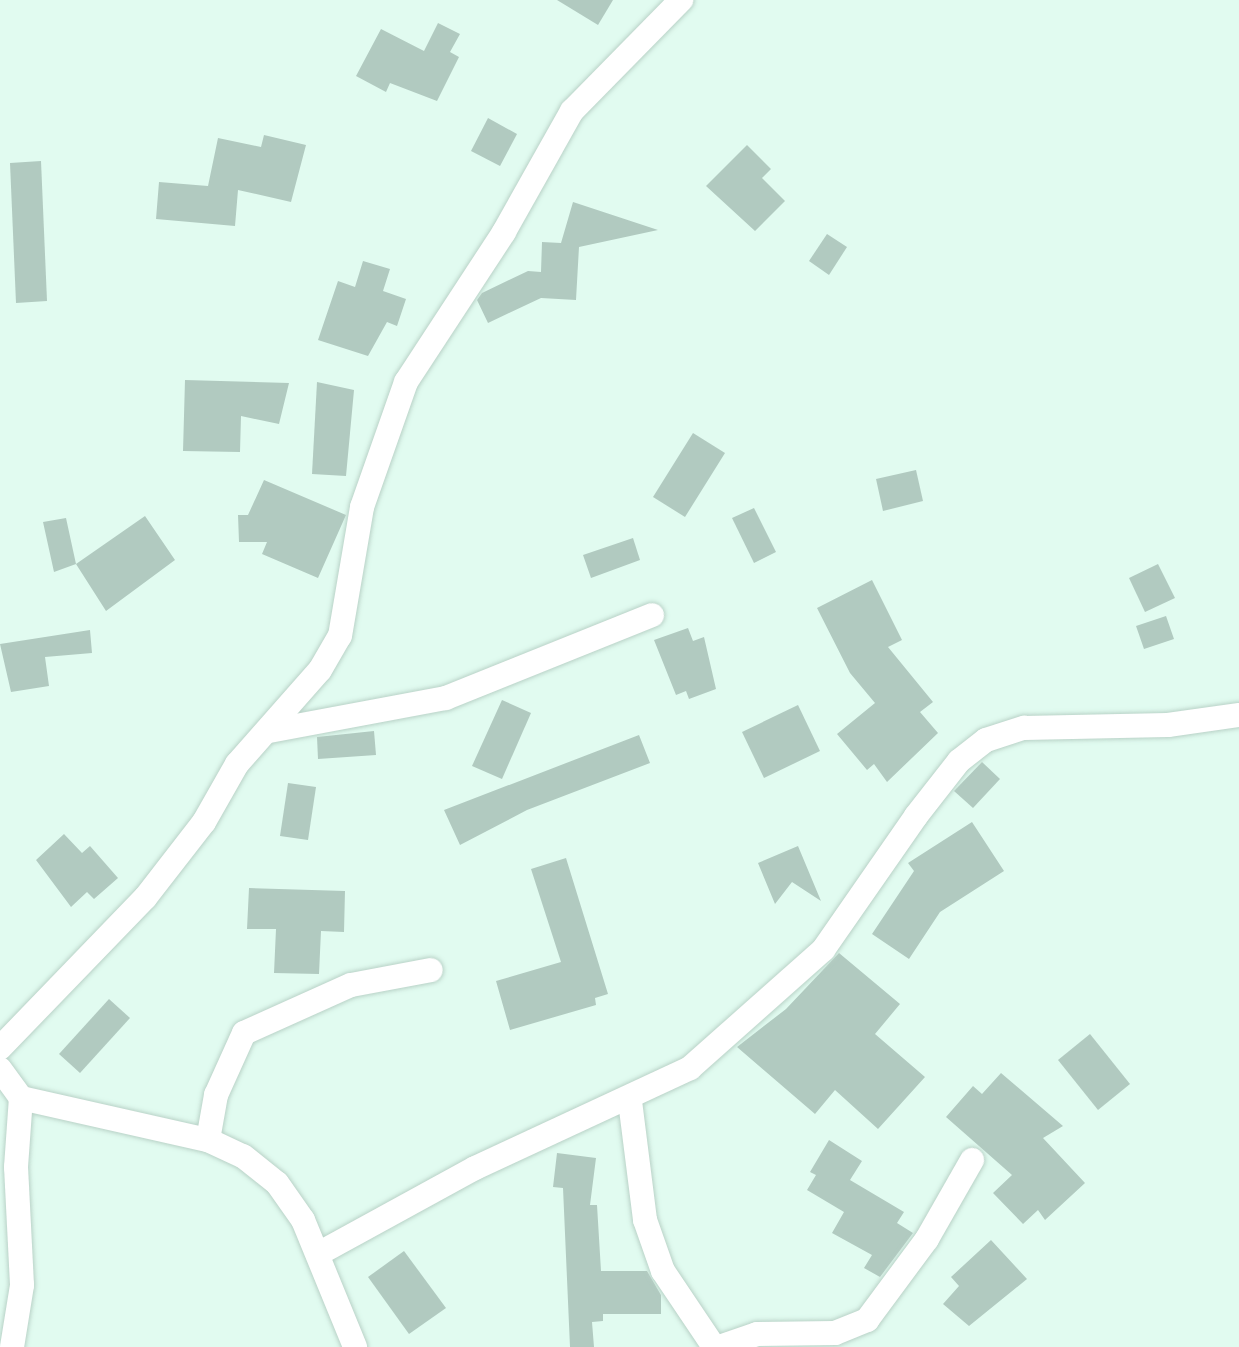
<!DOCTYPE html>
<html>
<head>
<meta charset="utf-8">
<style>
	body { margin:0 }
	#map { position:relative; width:1239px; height:1347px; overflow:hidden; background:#e1fbf0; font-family:"IBM Plex Serif",serif }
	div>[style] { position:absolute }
	.building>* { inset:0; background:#b1cac0 }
	.roads { filter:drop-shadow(0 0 2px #b9d2c7) drop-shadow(0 0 2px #b9d2c7) }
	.street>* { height:24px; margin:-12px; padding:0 12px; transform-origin:12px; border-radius:12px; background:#fff }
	span { translate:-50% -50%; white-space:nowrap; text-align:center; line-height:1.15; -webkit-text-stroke:5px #fff; paint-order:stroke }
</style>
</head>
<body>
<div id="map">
	<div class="building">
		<i style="clip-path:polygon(557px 0,613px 0,598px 25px)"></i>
		<i style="clip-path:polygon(438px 23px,460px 34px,450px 52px,459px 57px,437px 101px,390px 83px,386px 92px,356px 76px,381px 29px,424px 51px)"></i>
		<i style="clip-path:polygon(488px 118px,517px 134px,500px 166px,471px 151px)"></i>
		<i style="clip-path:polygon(264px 135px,306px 145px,291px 202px,238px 190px,235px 226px,156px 219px,159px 182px,208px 186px,218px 138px,261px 147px)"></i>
		<i style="clip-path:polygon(747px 145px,771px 169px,762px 178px,785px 201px,755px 231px,706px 186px)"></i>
		<i style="clip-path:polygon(41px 161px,47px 301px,16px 303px,10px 163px)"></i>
		<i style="clip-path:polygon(573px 202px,658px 230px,579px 247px,576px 300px,541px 298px,488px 323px,477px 300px,482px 293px,528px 271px,541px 272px,542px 242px,561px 243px)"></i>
		<i style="clip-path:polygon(827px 234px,847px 247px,829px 275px,809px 261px)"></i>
		<i style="clip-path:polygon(363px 261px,390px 269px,383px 291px,406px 299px,397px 326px,387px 322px,368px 356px,318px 340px,338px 281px,355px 287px)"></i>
		<i style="clip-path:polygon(185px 380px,289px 383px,279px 424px,241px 416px,240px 452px,183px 451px)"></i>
		<i style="clip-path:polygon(317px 382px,354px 390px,346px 476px,312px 474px)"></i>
		<i style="clip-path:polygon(693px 433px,725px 453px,685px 517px,653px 497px)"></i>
		<i style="clip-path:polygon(916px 470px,923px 501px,883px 511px,876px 479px)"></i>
		<i style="clip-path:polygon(264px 480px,346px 515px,318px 578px,262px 554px,267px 542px,239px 542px,238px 515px,248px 515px)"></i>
		<i style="clip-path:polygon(754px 508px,776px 552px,754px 563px,732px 518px)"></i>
		<i style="clip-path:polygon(145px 516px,175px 560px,106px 611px,76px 564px,54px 572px,43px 522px,66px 518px,76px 564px)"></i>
		<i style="clip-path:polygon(633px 538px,640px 560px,591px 578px,583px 555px)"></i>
		<i style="clip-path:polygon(1158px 564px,1175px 598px,1145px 612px,1129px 578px)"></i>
		<i style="clip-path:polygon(872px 580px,902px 640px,888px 647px,933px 702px,920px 712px,938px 733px,887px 782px,874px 764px,867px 770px,837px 734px,875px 703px,850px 673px,817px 608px)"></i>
		<i style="clip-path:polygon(1166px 616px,1174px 639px,1144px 649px,1136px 626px)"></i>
		<i style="clip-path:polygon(688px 628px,693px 641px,704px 637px,716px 689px,689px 699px,686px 691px,676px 695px,654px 640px)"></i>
		<i style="clip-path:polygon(90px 630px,92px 653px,45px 657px,49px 686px,11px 692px,0 644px)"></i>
		<i style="clip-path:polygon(502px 700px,531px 713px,502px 779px,472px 766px)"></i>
		<i style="clip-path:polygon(798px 705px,820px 751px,764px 778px,742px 732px)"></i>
		<i style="clip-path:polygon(374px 731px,376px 755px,318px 759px,317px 737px)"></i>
		<i style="clip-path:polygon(639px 735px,650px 763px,527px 810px,460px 845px,444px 810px)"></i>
		<i style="clip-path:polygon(982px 762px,1000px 779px,973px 808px,954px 791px)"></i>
		<i style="clip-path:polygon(288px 783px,316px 787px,308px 840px,280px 836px)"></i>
		<i style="clip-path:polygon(972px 822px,1004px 871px,940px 912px,909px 959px,872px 934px,914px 871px,908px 863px)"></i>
		<i style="clip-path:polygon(64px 834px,82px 853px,90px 846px,118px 878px,94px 899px,87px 892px,71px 907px,36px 860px)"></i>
		<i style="clip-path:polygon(798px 846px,821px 901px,792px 882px,775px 904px,758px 863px)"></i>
		<i style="clip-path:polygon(566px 858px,608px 994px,595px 998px,596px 1005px,510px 1030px,496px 981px,561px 962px,531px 869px)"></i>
		<i style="clip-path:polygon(249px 888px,345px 891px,344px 932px,321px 931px,319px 974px,274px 973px,276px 929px,247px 929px)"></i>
		<i style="clip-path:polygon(839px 953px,900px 1004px,875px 1034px,925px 1077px,878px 1129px,835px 1090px,815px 1114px,737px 1047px,786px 1009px)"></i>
		<i style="clip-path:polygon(109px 999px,130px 1018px,80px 1073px,59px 1054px)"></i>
		<i style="clip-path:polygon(1090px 1034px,1130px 1084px,1098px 1110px,1058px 1060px)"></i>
		<i style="clip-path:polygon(1001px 1073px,1063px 1126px,1043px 1138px,1085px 1183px,1045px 1220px,1038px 1210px,1023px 1224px,993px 1193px,1012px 1175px,946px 1117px,973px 1086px,982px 1094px)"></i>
		<i style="clip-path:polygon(829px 1140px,862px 1161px,850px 1180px,904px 1212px,897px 1223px,913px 1233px,880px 1277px,864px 1268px,872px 1255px,832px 1233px,844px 1212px,807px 1190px,816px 1175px,810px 1172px)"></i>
		<i style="clip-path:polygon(557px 1153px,596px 1158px,590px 1205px,597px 1205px,601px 1271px,647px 1271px,661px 1295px,661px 1314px,603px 1314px,603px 1321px,592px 1322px,594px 1347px,570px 1347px,563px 1188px,553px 1187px)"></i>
		<i style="clip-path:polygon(991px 1240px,1027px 1279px,969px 1326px,943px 1304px,959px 1286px,951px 1277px)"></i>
		<i style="clip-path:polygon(404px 1251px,446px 1308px,409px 1334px,368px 1277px)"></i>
	</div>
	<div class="roads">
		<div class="street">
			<i style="left:269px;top:731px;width:180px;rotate:-10.6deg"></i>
			<i style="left:446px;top:698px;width:222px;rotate:-21.9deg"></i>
			<i style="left:0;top:1048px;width:209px;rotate:-46deg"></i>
			<i style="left:145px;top:898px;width:96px;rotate:-52.2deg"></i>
			<i style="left:204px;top:822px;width:67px;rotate:-60.4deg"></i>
			<i style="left:237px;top:764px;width:125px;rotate:-48.6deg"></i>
			<i style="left:320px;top:670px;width:39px;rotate:-60deg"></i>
			<i style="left:340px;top:636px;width:131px;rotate:-80.3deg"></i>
			<i style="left:362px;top:507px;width:133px;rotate:-70.6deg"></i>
			<i style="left:406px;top:382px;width:179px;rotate:-56.8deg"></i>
			<i style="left:504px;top:232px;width:139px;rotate:-60.7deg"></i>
			<i style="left:572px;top:111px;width:156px;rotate:-45.5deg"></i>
			<i style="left:0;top:1069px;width:36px;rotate:54deg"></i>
			<i style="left:21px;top:1098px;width:192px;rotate:12.7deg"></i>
			<i style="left:208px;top:1140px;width:38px;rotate:25deg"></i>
			<i style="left:243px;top:1156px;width:43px;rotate:38.5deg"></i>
			<i style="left:277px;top:1183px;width:45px;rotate:54.9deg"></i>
			<i style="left:303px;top:1220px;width:137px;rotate:67.7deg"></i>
			<i style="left:630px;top:1101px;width:120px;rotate:82.8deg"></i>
			<i style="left:645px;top:1220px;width:54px;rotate:70.6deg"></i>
			<i style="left:663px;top:1271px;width:92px;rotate:56.1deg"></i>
			<i style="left:208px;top:1140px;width:46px;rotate:-79.9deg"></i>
			<i style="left:216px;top:1095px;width:68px;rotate:-65.7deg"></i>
			<i style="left:244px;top:1033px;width:117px;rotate:-24.2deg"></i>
			<i style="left:351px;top:985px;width:81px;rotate:-10.6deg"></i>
			<i style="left:318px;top:1254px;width:179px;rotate:-28.7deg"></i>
			<i style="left:475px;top:1168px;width:237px;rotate:-24.9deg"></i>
			<i style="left:690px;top:1068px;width:178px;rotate:-41.6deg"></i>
			<i style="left:823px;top:950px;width:163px;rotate:-55.2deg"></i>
			<i style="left:916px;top:816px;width:70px;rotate:-52deg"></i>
			<i style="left:959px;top:761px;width:34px;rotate:-38deg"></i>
			<i style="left:986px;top:740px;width:40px;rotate:-18deg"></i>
			<i style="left:1024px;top:728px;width:144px;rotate:-1.2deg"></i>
			<i style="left:1168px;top:725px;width:72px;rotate:-8deg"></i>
			<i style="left:12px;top:1347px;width:63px;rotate:-80.8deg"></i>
			<i style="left:22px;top:1285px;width:118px;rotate:-92.9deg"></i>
			<i style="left:16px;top:1167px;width:69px;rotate:-85.9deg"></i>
			<i style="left:719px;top:1347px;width:40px;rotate:-18.9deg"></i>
			<i style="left:757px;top:1334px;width:78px;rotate:-0.7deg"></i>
			<i style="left:835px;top:1333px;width:35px;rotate:-22deg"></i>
			<i style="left:867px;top:1320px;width:101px;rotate:-53.5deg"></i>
			<i style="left:927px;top:1239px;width:91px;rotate:-60.3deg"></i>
		</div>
	</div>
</div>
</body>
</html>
